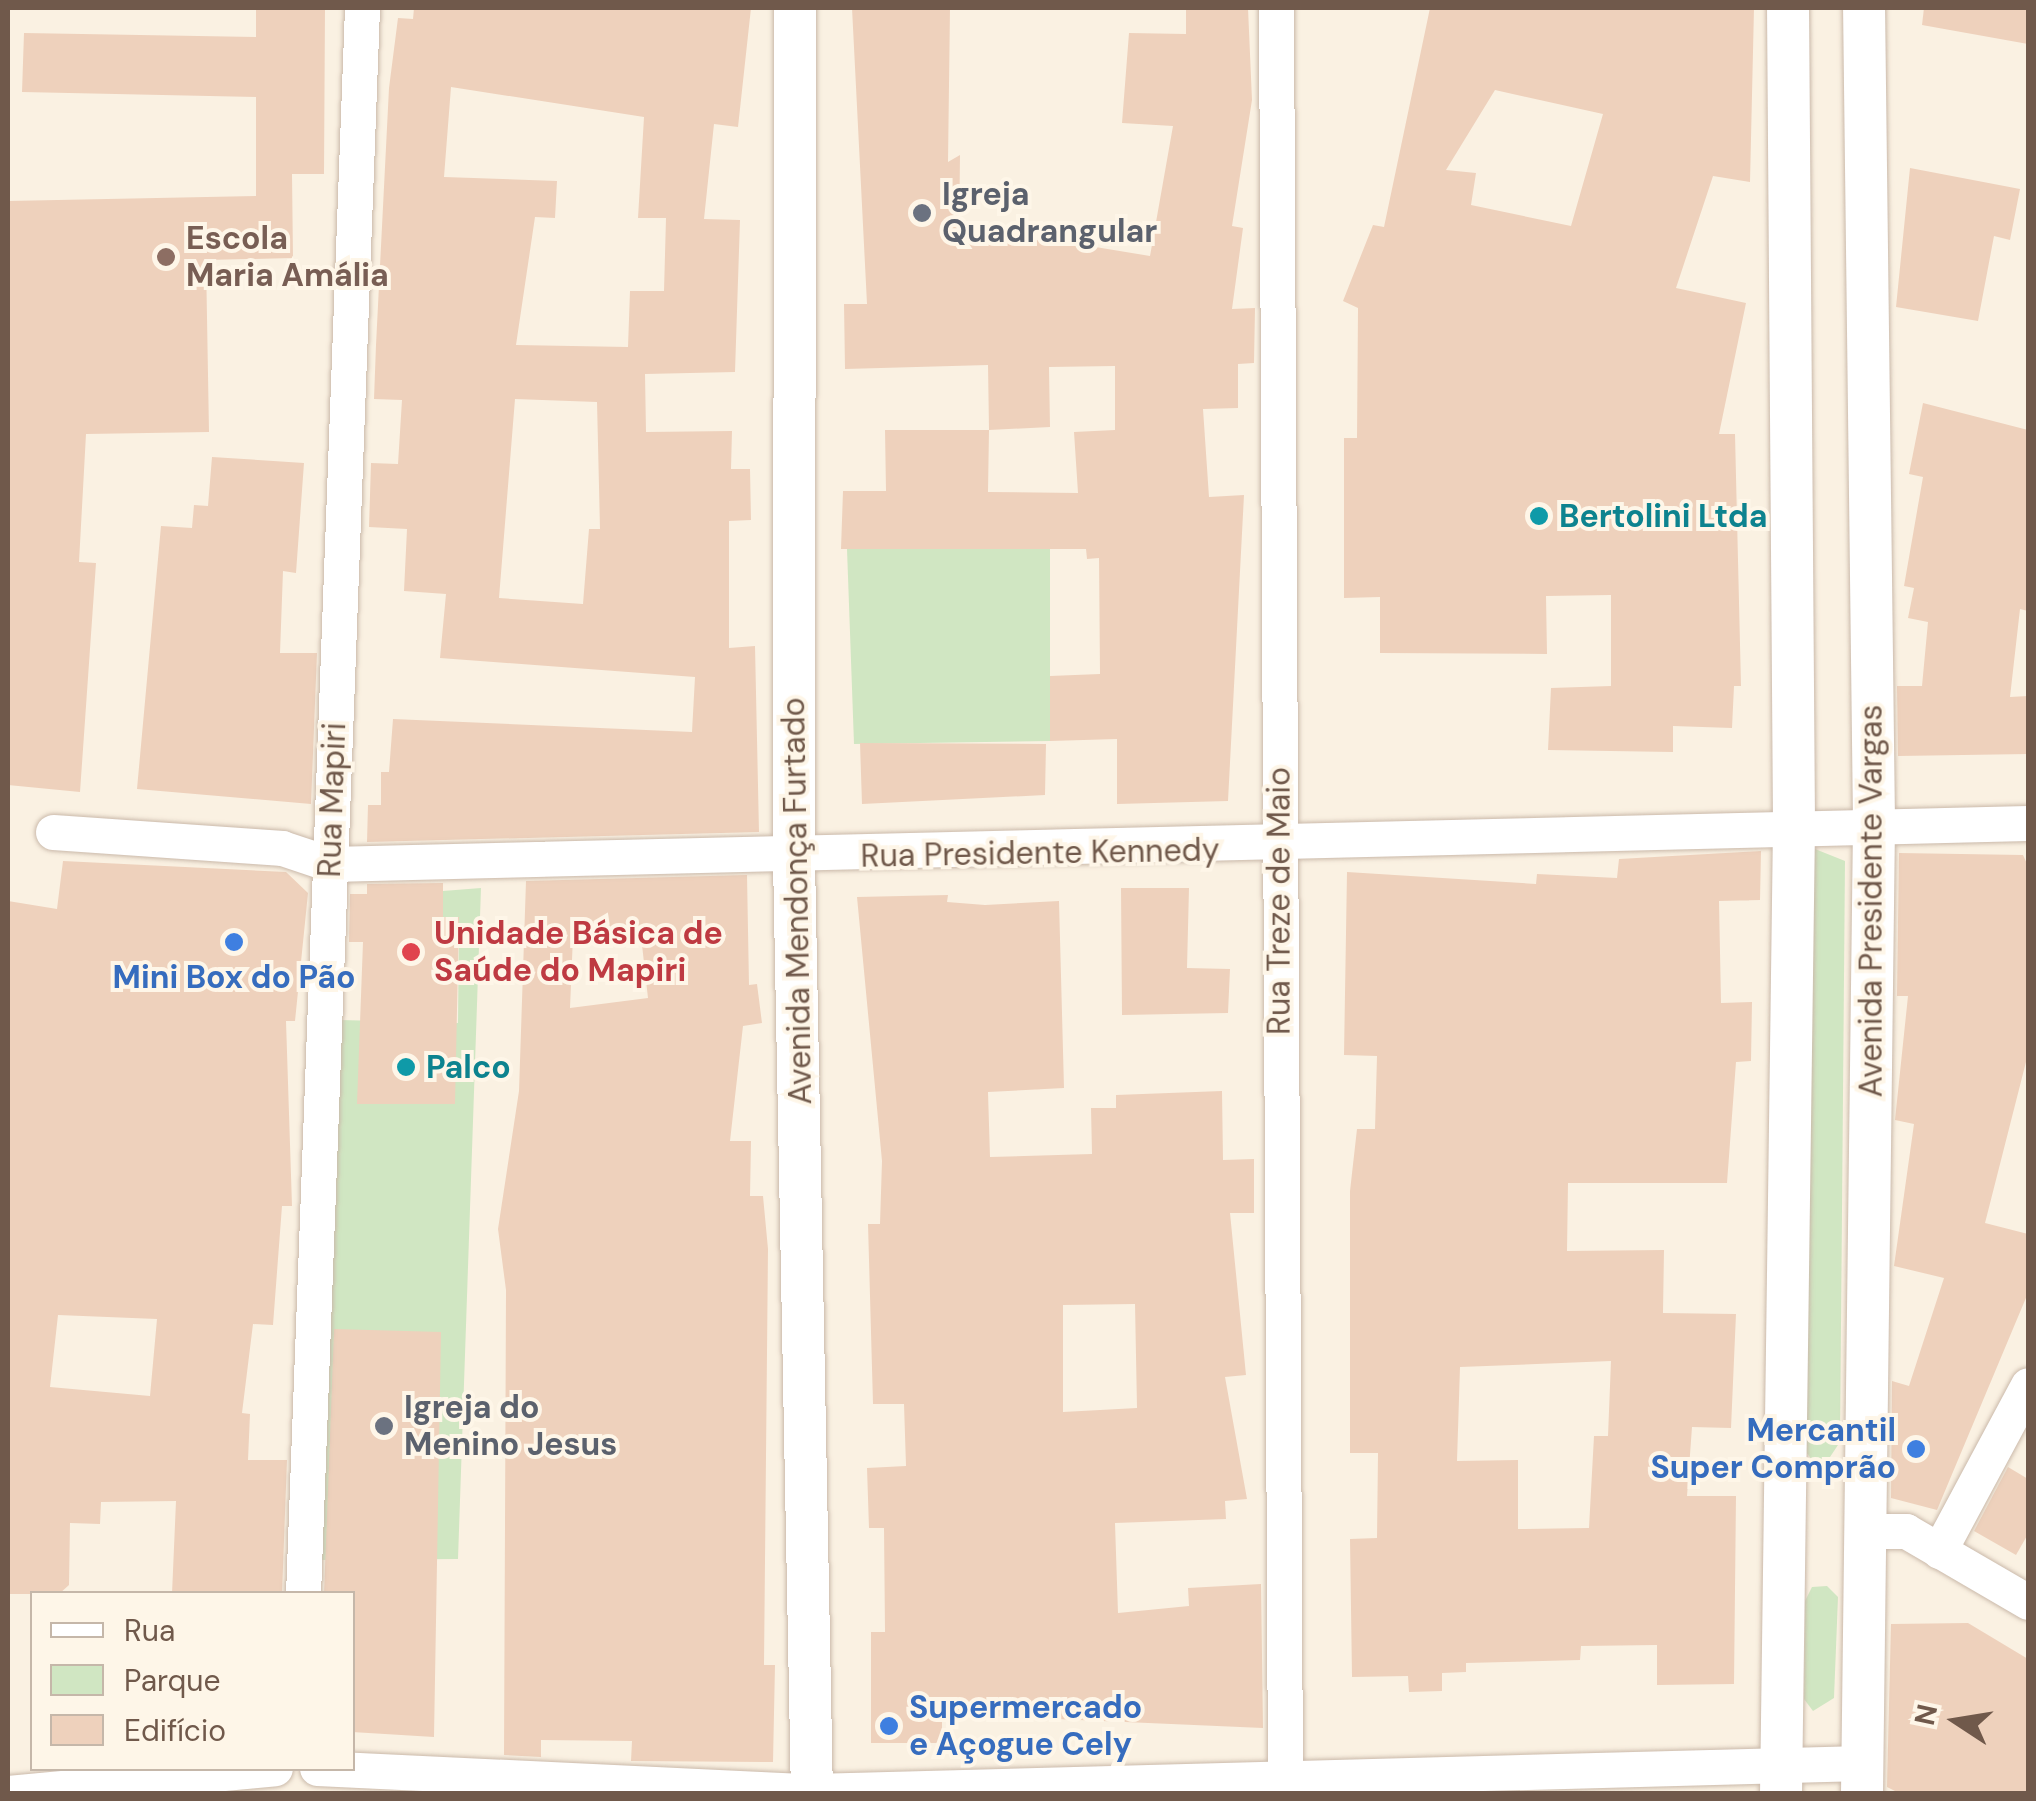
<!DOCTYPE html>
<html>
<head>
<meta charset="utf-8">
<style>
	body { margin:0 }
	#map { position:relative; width:2036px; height:1801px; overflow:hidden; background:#faf1e2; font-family:"DM Sans",sans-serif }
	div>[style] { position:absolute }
	.green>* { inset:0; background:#d0e6c2 }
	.building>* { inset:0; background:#eed1bc }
	.roads { filter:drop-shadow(0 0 2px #cab9aa) drop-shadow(0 0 2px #cab9aa) }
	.minor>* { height:35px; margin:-17.5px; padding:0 17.5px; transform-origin:17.5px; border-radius:17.5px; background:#fff }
	.tertiary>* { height:42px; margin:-21px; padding:0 21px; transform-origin:21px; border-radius:21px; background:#fff }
	.dots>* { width:28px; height:28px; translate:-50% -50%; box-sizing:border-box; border:5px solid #fef6e8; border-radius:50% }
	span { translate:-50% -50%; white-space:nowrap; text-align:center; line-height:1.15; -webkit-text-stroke:8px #fef6e8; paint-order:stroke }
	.worship-label { font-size:32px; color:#5b616d; font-weight:700 }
	.left { translate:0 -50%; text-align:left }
	.education-label { font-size:32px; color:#785e54; font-weight:700 }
	.culture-label { font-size:32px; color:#0d838f; font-weight:700 }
	.street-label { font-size:32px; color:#70594b }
	.health-label { font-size:32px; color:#be3a42; font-weight:700 }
	.shop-label { font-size:32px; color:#366cbe; font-weight:700 }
	.right { translate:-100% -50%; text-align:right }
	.frame { position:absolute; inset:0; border:10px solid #70594b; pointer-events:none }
	.legend { position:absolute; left:30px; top:1591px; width:325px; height:180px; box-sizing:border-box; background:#fef6e8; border:2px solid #c5b7a9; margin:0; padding:12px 18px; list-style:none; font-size:30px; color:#70594b }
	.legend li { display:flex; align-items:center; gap:20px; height:50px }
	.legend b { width:50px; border:2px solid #c5b7a9 }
	.north { position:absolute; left:1906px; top:1671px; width:100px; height:100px; -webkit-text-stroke:8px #fef6e8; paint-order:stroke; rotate:282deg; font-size:28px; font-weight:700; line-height:40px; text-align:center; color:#70594b }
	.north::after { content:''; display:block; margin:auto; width:35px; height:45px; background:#70594b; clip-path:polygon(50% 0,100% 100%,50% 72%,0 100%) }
</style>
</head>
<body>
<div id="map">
	<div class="green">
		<i style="clip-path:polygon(847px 549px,1050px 549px,1050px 741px,854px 744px)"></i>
		<i style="clip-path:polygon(1815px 849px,1845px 861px,1840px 1442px,1828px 1460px,1812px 1460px,1800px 1444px,1807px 866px)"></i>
		<i style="clip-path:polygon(481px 888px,458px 1559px,318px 1560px,340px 1020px,458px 1023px,459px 918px,443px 917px,443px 891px)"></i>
		<i style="clip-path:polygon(1827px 1586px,1838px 1597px,1834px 1698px,1813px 1711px,1804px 1699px,1805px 1601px,1812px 1587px)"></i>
	</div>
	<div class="building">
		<i style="clip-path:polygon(256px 8px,325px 8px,324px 174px,292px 174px,293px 258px,206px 260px,209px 432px,86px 434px,79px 562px,96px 563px,80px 792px,8px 785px,8px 201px,256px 196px,256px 97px,22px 92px,24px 33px,256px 37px)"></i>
		<i style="clip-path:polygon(evenodd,414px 8px,751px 8px,738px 127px,714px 124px,704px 219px,740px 220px,735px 372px,645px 374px,646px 432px,732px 431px,731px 469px,750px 469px,751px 520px,729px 521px,729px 648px,755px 646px,759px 832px,367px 842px,368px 805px,381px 805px,381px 772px,389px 772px,393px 719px,692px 732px,695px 677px,440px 658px,446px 594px,404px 591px,407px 529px,369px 527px,371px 463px,398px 464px,402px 400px,374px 399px,376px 345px,389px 88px,398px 18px,413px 19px,414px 8px,451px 87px,644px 117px,638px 218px,666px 218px,664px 291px,630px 291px,628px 347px,516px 345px,535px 217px,555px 218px,557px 181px,444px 177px,451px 87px,414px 8px,515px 399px,597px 402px,600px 529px,589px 529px,583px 604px,499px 598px,515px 399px)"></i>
		<i style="clip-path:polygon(evenodd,852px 8px,950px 8px,948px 162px,960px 155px,959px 241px,1053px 240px,1150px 256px,1173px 126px,1122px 123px,1129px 33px,1186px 34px,1186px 8px,1248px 8px,1252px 100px,1232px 226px,1243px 228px,1232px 309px,1255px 308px,1254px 363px,1238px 364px,1238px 408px,1203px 409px,1209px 497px,1244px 495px,1228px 801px,1117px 804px,1117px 739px,1050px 741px,1050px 676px,1100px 674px,1099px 558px,1087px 559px,1086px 549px,841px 549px,843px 491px,886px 491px,885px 430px,989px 430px,988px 365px,845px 369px,844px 304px,867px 304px,852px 8px,1115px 366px,1115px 430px,1074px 432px,1078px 493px,988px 492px,989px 430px,1050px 427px,1049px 367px,1115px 366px)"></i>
		<i style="clip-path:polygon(evenodd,1430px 8px,1754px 8px,1750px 182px,1713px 176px,1676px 288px,1746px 303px,1719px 434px,1735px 434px,1741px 686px,1734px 686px,1732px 728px,1673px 726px,1673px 752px,1548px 750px,1551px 688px,1611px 686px,1611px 595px,1546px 596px,1547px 654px,1380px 653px,1380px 597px,1344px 598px,1344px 438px,1357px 438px,1358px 308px,1343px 301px,1373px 225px,1384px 227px,1430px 8px,1495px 90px,1603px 114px,1571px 226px,1471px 205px,1476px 173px,1446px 170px,1495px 90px)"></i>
		<i style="clip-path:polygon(1924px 8px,2028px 8px,2028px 44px,1922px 25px)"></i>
		<i style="clip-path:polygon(1910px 168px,2020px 189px,2010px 240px,1994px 236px,1978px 321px,1896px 307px)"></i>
		<i style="clip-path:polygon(1923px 403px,2028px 430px,2028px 611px,2020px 609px,2010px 697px,2028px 696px,2028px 754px,1898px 756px,1897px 686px,1922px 686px,1928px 622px,1908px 618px,1914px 588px,1904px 586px,1923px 477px,1909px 474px)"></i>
		<i style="clip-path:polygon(212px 457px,304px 463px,296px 573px,283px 571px,280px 653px,317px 653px,311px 804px,137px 789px,161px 526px,192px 528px,194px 505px,208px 506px)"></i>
		<i style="clip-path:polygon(860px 743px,1046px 744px,1045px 795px,862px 804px)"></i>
		<i style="clip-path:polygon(evenodd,1761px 851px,1760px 900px,1719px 901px,1721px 1003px,1752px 1002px,1751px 1061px,1736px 1062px,1727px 1183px,1568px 1183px,1567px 1251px,1664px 1250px,1663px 1313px,1736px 1314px,1731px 1428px,1692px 1427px,1687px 1496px,1736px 1496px,1734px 1684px,1657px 1685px,1657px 1645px,1581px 1646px,1580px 1660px,1466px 1663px,1466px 1672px,1442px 1673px,1442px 1691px,1409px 1692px,1408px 1676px,1352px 1677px,1350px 1539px,1377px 1538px,1378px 1453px,1350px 1453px,1350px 1191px,1357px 1129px,1375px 1129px,1377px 1056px,1344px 1055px,1347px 872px,1536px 884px,1537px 874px,1617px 878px,1619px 859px,1761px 851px,1611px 1361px,1608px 1436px,1594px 1436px,1589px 1528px,1518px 1529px,1518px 1460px,1457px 1461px,1460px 1367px,1611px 1361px)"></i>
		<i style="clip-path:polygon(1899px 853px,2023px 855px,2028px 866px,2028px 1054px,1985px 1223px,2028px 1234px,2028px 1293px,1937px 1510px,1891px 1498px,1892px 1381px,1909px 1386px,1944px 1278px,1894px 1266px,1914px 1124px,1895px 1120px,1908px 996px,1897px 996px)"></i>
		<i style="clip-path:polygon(evenodd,63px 861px,286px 872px,308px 893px,295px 1021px,286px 1021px,292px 1206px,282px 1206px,273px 1325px,253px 1324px,242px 1413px,250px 1414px,248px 1460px,287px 1460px,282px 1594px,172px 1594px,176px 1501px,101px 1502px,100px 1524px,70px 1523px,69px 1585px,59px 1594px,8px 1594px,8px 901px,57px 909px,63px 861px,58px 1315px,157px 1319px,150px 1396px,50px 1387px,58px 1315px)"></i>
		<i style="clip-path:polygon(evenodd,747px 875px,749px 985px,757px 984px,762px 1023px,743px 1026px,730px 1141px,751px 1141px,750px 1196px,763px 1196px,768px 1249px,764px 1665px,775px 1665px,773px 1762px,631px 1761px,632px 1741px,541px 1740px,541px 1757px,504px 1755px,506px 1290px,498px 1229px,519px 1091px,526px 881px,747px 875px,573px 936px,641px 936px,648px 998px,570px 1008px,573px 936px)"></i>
		<i style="clip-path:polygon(443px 883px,443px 917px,459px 917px,455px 1104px,357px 1104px,363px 942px,349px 942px,350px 894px,367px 894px,367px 884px)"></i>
		<i style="clip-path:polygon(1121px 888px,1189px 888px,1187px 968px,1230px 969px,1228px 1013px,1122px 1015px)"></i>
		<i style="clip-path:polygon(evenodd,948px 895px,947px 902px,985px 905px,1059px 901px,1064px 1088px,988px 1092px,990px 1157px,1092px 1154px,1091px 1108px,1116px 1108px,1116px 1095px,1222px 1091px,1223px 1160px,1254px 1159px,1254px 1213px,1230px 1213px,1246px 1375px,1225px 1377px,1247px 1499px,1225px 1501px,1226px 1519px,1115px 1523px,1118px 1613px,1189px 1606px,1188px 1588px,1261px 1584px,1263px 1728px,942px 1714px,942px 1743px,871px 1743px,871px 1632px,885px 1632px,884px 1528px,869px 1528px,867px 1468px,906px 1466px,904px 1404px,873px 1404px,868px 1224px,880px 1224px,882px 1161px,857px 897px,948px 895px,1135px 1304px,1137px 1408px,1063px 1412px,1063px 1305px,1135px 1304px)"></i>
		<i style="clip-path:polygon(334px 1329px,441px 1332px,434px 1737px,352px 1732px,352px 1594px,324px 1594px)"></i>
		<i style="clip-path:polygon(2008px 1467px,2028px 1479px,2028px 1534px,2016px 1555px,1974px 1531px)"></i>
		<i style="clip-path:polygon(1968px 1623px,2028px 1659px,2028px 1794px,1901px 1794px,1887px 1787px,1891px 1624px)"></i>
	</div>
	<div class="roads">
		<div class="minor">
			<i style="left:1276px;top:8px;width:1786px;rotate:89.71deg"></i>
			<i style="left:53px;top:832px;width:230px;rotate:4deg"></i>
			<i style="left:282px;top:848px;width:51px;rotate:18.4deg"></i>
			<i style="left:330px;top:864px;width:1698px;rotate:-1.38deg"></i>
			<i style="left:1863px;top:1531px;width:43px"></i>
			<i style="left:1906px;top:1531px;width:141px;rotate:30.2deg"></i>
			<i style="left:1939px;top:1551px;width:188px;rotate:-61.8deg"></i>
			<i style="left:303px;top:1594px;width:1587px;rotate:-87.87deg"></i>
			<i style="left:317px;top:1768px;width:496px;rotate:2.7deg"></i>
			<i style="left:812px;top:1791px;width:1051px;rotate:-1.53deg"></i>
			<i style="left:8px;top:1793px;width:268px;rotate:-5.3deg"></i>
		</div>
		<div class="tertiary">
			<i style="left:795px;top:8px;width:851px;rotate:90.07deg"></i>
			<i style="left:794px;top:859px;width:935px;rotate:88.9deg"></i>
			<i style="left:1781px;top:1794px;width:971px;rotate:-89.23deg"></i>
			<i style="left:1794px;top:823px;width:815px;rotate:-90.42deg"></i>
			<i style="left:1862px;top:1794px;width:972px;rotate:-89.29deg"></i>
			<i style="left:1874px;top:822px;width:814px;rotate:-90.7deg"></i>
		</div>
	</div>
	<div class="dots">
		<i style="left:922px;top:213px;background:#6b7280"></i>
		<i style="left:166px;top:257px;background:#8d6e63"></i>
		<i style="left:1539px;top:516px;background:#0f9aa8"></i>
		<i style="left:234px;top:942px;background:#3f7fe0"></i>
		<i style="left:411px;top:952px;background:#e0444e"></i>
		<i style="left:406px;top:1067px;background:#0f9aa8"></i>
		<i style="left:384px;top:1426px;background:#6b7280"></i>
		<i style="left:1916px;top:1449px;background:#3f7fe0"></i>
		<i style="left:889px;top:1726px;background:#3f7fe0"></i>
	</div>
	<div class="worship-label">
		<span class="left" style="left:942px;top:213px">Igreja<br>Quadrangular</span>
		<span class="left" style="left:404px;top:1426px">Igreja do<br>Menino Jesus</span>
	</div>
	<div class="education-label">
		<span class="left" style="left:186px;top:257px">Escola<br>Maria Amália</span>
	</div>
	<div class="culture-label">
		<span class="left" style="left:1559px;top:516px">Bertolini Ltda</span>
		<span class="left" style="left:426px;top:1067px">Palco</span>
	</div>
	<div class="street-label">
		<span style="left:332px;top:800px;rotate:-88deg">Rua Mapiri</span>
		<span style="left:1040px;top:853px;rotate:-1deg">Rua Presidente Kennedy</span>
		<span style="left:797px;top:901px;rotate:-91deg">Avenida Mendonça Furtado</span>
		<span style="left:1279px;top:901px;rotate:-90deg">Rua Treze de Maio</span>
		<span style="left:1871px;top:901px;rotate:-90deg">Avenida Presidente Vargas</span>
	</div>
	<div class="health-label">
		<span class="left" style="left:434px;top:952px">Unidade Básica de<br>Saúde do Mapiri</span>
	</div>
	<div class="shop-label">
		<span style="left:234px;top:977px">Mini Box do Pão</span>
		<span class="right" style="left:1896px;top:1449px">Mercantil<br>Super Comprão</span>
		<span class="left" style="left:909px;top:1726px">Supermercado<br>e Açogue Cely</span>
	</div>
	<div class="frame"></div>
	<ul class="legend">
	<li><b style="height:12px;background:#fff"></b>Rua</li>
	<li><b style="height:28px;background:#d0e6c2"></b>Parque</li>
	<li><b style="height:28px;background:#eed1bc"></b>Edifício</li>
	</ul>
	<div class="north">N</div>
</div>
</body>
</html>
